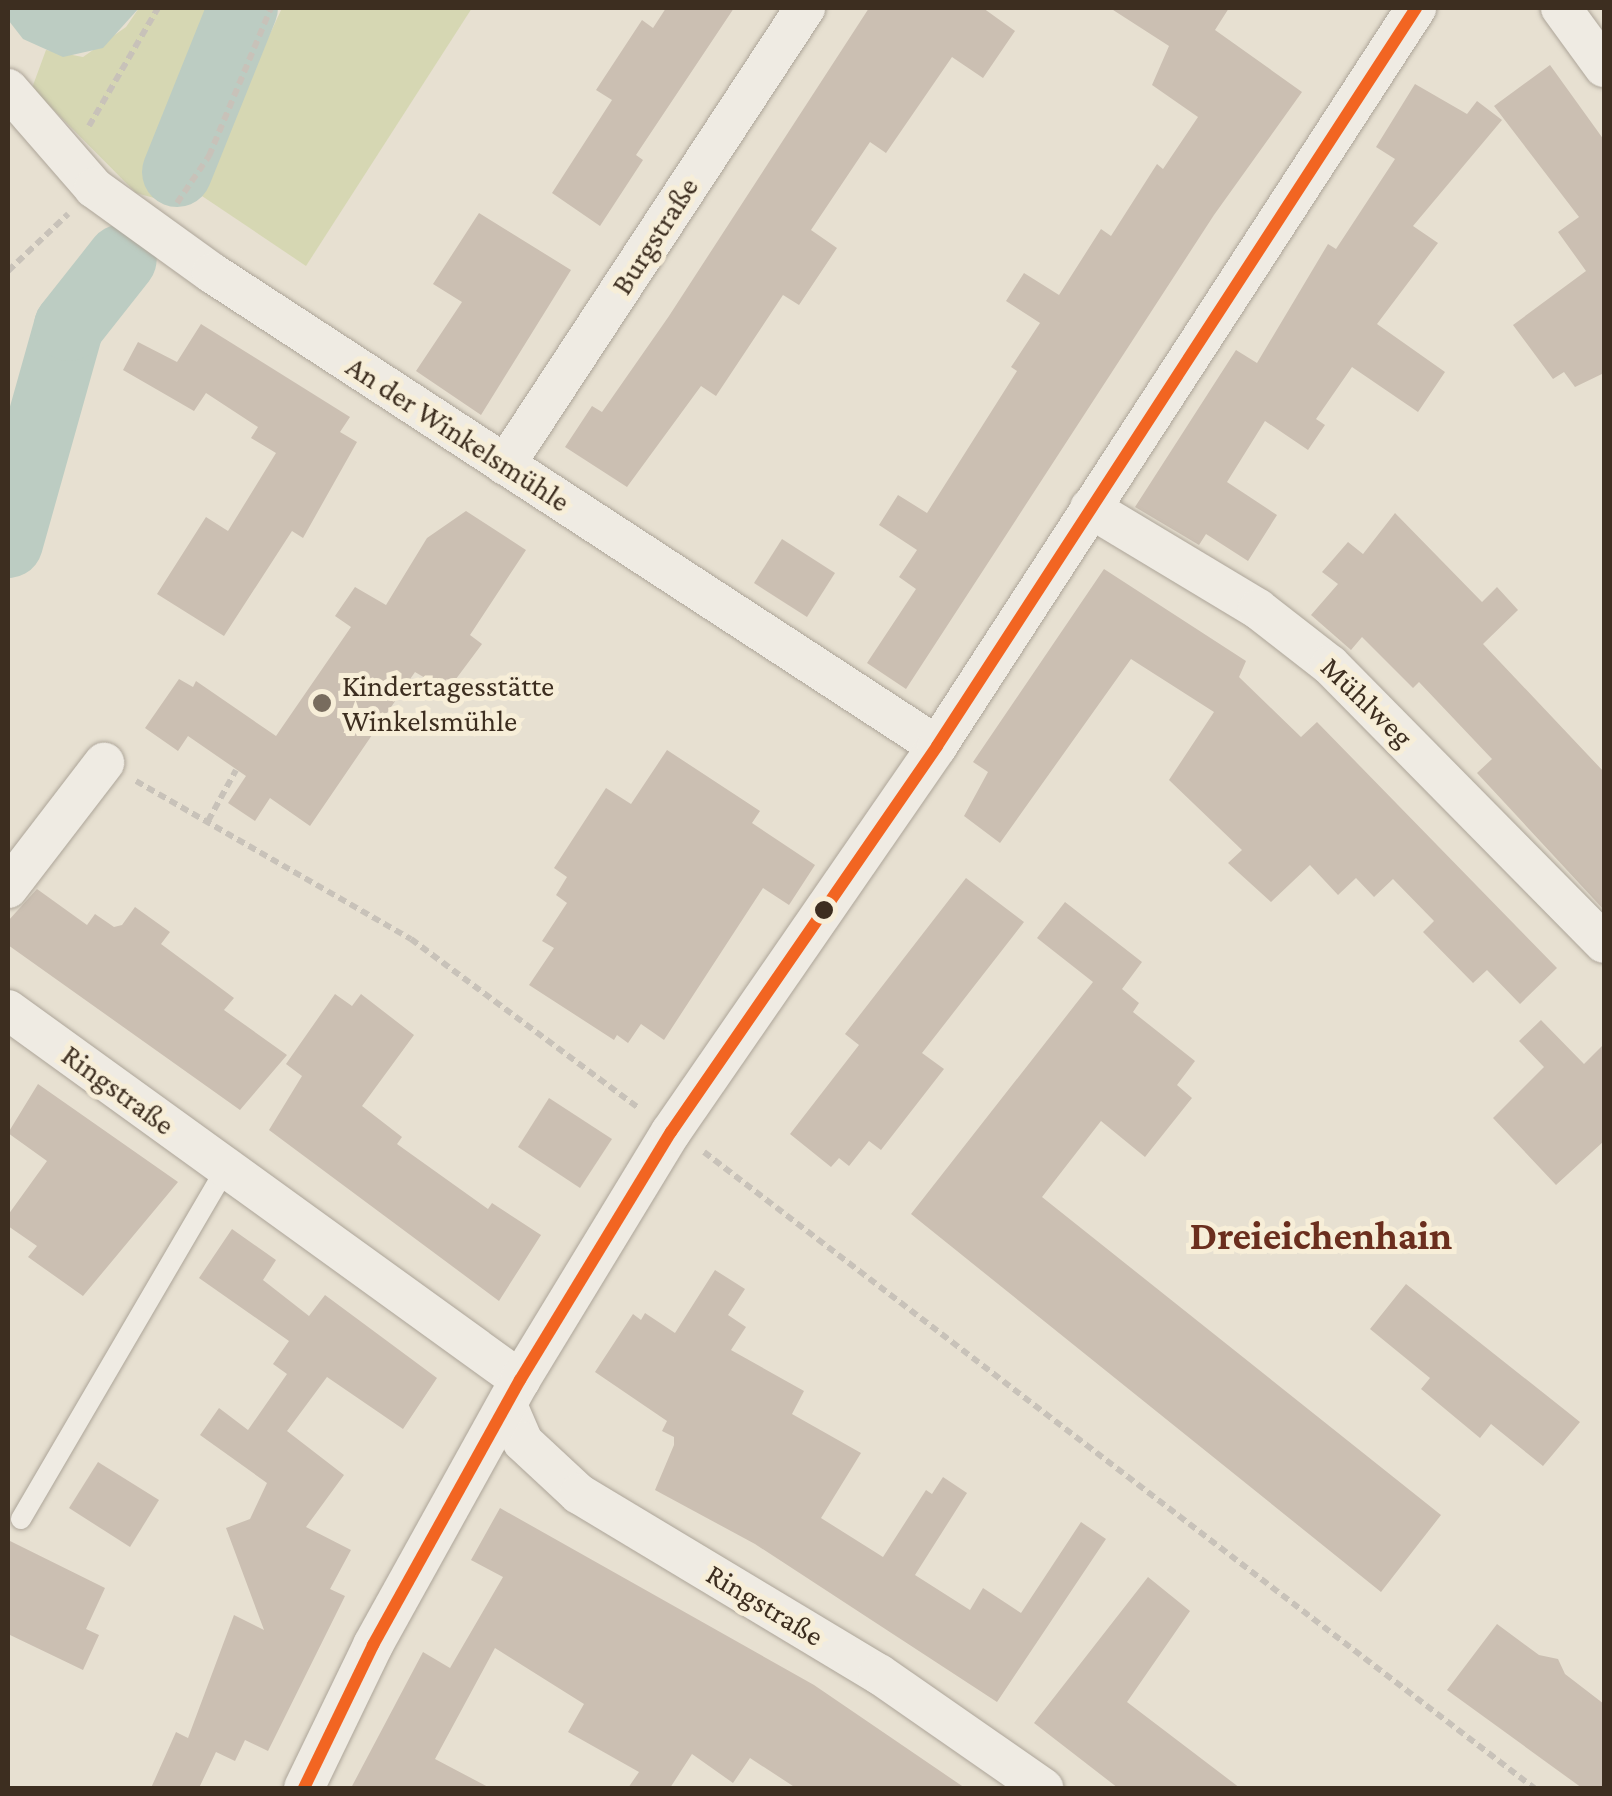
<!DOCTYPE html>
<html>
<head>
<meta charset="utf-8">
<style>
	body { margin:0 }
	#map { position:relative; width:1612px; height:1796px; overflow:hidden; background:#e7e0d1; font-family:"Crimson Pro",serif }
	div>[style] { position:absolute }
	.green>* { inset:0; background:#d6d7b3 }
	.water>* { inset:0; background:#bcccc2 }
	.river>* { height:70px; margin:-35px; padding:0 35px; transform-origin:35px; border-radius:35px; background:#bcccc2 }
	.building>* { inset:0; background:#cbbfb2 }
	.path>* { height:6px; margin-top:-3px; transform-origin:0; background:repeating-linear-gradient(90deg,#c8c2b9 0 8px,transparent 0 13px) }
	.roads { filter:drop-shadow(0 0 2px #ada599) drop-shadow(0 0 2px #ada599) }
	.service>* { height:20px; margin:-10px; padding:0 10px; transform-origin:10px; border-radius:10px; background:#efebe3 }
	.minor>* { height:40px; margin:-20px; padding:0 20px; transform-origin:20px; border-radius:20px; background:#efebe3 }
	.bus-1>* { height:12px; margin:-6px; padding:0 6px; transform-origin:6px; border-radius:6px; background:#f26522 }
	.dots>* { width:28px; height:28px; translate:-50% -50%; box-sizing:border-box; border:5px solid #f7eed8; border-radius:50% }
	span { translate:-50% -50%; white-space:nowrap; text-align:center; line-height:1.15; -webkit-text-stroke:10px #f7eed8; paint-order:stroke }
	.street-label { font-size:30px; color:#3d2e20 }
	.poi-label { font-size:30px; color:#3d2e20 }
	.left { translate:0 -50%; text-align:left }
	.district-label { font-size:40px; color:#6b2e1e; font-weight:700 }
	.frame { position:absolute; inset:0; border:10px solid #3d2e20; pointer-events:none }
</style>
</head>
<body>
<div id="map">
	<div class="green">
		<i style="clip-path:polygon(139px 8px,259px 8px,201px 146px,169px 202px,136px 193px,32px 88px,46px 50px,83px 57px,126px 27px)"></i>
		<i style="clip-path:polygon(282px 8px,472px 8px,306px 266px,196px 192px)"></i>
	</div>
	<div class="water">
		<i style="clip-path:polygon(8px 8px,139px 8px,103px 48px,63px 57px,23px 39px,9px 21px)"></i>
	</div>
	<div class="river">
		<i style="left:177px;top:172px;width:177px;rotate:-68.1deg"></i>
		<i style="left:8px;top:543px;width:225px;rotate:-74.3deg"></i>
		<i style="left:69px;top:326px;width:85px;rotate:-51.7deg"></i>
	</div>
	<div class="building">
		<i style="clip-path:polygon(666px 8px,734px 8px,636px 155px,643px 160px,600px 226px,552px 193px,612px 100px,596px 90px,642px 20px,653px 28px)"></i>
		<i style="clip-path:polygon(869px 8px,983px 8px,1015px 31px,983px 78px,952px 57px,886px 153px,870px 142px,811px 230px,837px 248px,799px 305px,783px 295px,716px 396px,701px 386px,627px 487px,565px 447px,592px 406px,602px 412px,669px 316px)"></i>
		<i style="clip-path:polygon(1110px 8px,1229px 8px,1215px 30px,1302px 92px,1214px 215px,906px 689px,867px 663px,916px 589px,899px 577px,917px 550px,879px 525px,898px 495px,927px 513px,1017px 371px,1011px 367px,1040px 323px,1006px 301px,1024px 273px,1059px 295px,1101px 229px,1111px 236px,1157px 164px,1163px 169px,1198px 117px,1152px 85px,1169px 46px)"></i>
		<i style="clip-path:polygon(1550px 65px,1604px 140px,1604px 373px,1575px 387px,1564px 372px,1553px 379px,1513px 325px,1586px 271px,1558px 232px,1579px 217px,1494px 106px)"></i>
		<i style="clip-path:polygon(1415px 84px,1467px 114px,1477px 101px,1502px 120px,1413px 226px,1438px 243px,1377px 324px,1445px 372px,1418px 412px,1352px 367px,1316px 419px,1325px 425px,1308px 450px,1265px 421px,1227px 482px,1277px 515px,1248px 561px,1206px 534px,1199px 545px,1135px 507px,1236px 350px,1257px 363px,1328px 244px,1336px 249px,1395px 159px,1376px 147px)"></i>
		<i style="clip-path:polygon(479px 213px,571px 270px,481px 415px,416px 371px,462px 302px,433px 284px)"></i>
		<i style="clip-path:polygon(201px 324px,350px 417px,340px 432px,357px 442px,303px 538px,292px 531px,224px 636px,157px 594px,206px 517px,228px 531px,276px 453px,251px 438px,258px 427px,206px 393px,194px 411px,123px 370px,138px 342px,177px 362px)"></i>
		<i style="clip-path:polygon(466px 511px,526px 550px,470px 635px,482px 644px,447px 691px,415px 672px,310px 826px,270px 798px,255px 821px,228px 803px,246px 776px,188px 736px,178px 751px,145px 728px,179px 679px,193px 687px,196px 681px,276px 736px,351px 627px,335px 616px,355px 587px,386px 605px,427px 538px)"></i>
		<i style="clip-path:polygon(1395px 513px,1482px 602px,1497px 587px,1518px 610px,1483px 644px,1604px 772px,1604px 910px,1477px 773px,1492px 759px,1419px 682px,1413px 688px,1362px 637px,1351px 650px,1311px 615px,1338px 584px,1322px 572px,1348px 542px,1363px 554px)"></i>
		<i style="clip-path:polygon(782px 539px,835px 573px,807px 617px,754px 583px)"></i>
		<i style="clip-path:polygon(1104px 569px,1246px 661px,1239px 677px,1301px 737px,1317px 722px,1557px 968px,1520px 1004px,1487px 970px,1473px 983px,1423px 932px,1434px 921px,1393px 879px,1374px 897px,1356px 878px,1338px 895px,1310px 865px,1271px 902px,1228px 863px,1242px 850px,1169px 780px,1214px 712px,1131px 659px,1000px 843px,964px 816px,988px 772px,973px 762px)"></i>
		<i style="clip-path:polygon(667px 750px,760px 811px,752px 823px,815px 865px,789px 905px,763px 888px,664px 1040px,641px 1024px,628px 1043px,617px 1035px,614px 1040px,529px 985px,554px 948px,542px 941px,567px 903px,556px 895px,567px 877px,554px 868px,606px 788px,631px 804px)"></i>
		<i style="clip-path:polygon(966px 878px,1024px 922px,922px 1053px,944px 1069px,881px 1150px,869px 1141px,849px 1166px,839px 1158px,831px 1167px,790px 1134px,859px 1045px,845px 1034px)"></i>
		<i style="clip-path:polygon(37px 889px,87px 925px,95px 914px,114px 927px,122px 925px,135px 907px,170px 932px,161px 944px,234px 998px,224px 1010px,287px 1055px,240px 1110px,8px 945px,8px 921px)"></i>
		<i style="clip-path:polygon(1065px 902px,1142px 962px,1122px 989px,1139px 1003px,1133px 1012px,1195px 1061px,1177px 1085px,1192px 1098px,1145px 1157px,1101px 1121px,1042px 1197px,1441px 1515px,1381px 1592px,911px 1214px,1093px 982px,1037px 938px)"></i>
		<i style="clip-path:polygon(335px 994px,352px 1006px,361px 994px,414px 1035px,362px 1106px,402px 1137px,397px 1144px,488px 1209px,492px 1203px,541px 1235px,499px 1301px,269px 1130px,302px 1076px,286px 1064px)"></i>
		<i style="clip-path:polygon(1541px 1020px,1584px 1064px,1604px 1044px,1604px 1141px,1556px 1185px,1493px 1118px,1544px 1067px,1519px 1041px)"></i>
		<i style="clip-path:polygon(38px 1084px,178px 1182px,83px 1296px,28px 1257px,37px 1246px,8px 1226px,8px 1215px,47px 1161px,8px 1133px)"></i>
		<i style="clip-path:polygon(549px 1098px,612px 1139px,580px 1188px,518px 1147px)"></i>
		<i style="clip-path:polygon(232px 1229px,276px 1260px,263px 1280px,309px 1316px,325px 1295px,437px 1378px,403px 1429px,327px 1377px,287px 1431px,344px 1475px,306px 1527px,351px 1550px,330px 1589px,345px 1596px,268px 1751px,245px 1740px,235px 1761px,216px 1752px,199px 1788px,151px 1788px,176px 1732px,188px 1738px,234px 1615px,264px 1630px,226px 1528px,250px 1519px,267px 1483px,200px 1435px,219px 1408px,248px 1430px,287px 1374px,273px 1364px,289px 1341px,199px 1278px)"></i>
		<i style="clip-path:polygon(715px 1270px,745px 1289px,728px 1315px,746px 1327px,731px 1350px,804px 1391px,792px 1414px,861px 1453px,821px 1518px,883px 1557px,926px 1490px,932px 1494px,943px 1477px,967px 1493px,915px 1575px,970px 1610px,983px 1588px,1021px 1613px,1081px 1522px,1106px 1539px,997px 1702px,755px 1544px,655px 1490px,674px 1445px,674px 1437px,662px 1431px,667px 1421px,595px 1372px,633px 1314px,641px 1320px,645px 1313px,675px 1333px)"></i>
		<i style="clip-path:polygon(1406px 1284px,1580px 1422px,1543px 1466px,1491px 1424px,1480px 1438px,1421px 1389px,1430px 1378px,1370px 1329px)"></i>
		<i style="clip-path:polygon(98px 1462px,159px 1500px,130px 1547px,69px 1508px)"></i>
		<i style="clip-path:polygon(500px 1508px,814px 1685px,965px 1788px,796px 1788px,750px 1758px,733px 1783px,692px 1754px,670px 1788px,628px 1788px,639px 1772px,568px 1732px,584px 1704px,495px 1648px,435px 1759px,490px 1788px,351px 1788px,423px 1652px,450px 1668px,503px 1577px,471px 1560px)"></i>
		<i style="clip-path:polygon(8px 1540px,105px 1588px,86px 1629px,99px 1635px,83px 1670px,8px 1634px)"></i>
		<i style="clip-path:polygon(1148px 1577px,1190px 1611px,1127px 1702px,1240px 1788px,1118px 1788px,1034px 1723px)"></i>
		<i style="clip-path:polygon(1497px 1624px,1539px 1655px,1558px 1659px,1565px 1674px,1604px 1704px,1604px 1788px,1582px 1788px,1447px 1690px)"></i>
	</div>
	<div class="path">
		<i style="left:89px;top:126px;width:137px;rotate:-59.7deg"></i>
		<i style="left:177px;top:203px;width:57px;rotate:-55.8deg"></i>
		<i style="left:209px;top:156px;width:160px;rotate:-67.3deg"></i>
		<i style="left:8px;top:271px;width:83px;rotate:-43.5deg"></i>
		<i style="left:136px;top:781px;width:317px;rotate:29.9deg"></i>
		<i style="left:411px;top:939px;width:285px;rotate:36.6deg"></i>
		<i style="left:208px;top:821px;width:58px;rotate:-61.2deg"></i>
		<i style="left:704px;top:1152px;width:1046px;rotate:37.46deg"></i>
	</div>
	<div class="roads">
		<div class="service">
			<i style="left:21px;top:1519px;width:406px;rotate:-59.7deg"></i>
		</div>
		<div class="minor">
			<i style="left:1561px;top:8px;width:73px;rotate:53.9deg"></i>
			<i style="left:8px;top:89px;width:131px;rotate:49deg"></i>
			<i style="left:94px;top:188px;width:145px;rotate:35.8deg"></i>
			<i style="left:212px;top:273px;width:866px;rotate:33.12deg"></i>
			<i style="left:505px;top:465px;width:547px;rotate:-56.72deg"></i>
			<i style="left:1090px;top:508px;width:196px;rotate:31deg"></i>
			<i style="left:1258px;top:609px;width:91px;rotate:37.9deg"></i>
			<i style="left:1330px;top:665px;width:390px;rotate:45.4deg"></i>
			<i style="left:8px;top:888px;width:158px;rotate:-52.5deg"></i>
			<i style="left:8px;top:1010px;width:632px;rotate:35.85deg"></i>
			<i style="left:507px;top:1405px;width:40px;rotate:66.6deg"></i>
			<i style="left:523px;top:1442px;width:76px;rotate:42.9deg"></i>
			<i style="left:579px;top:1494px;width:350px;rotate:31deg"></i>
			<i style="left:879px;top:1674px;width:200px;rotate:34.8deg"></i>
			<i style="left:304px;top:1788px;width:159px;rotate:-64.2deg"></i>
			<i style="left:373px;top:1645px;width:303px;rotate:-61deg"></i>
			<i style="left:520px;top:1380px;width:290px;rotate:-58.7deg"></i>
			<i style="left:671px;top:1132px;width:469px;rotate:-55.4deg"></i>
			<i style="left:937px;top:746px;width:880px;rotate:-57.01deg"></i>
		</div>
	</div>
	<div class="bus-1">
		<i style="left:304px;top:1788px;width:159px;rotate:-64.2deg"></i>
		<i style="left:373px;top:1645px;width:303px;rotate:-61deg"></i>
		<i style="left:520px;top:1380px;width:290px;rotate:-58.7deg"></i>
		<i style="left:671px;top:1132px;width:469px;rotate:-55.4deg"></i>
		<i style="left:937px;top:746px;width:880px;rotate:-57.01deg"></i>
	</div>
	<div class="dots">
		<i style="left:322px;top:703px;background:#786c5e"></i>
		<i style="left:824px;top:910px;background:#3d2e20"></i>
	</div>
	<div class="street-label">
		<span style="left:655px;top:236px;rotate:-57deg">Burgstraße</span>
		<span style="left:458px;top:434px;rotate:33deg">An der Winkelsmühle</span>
		<span style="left:1367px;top:702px;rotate:44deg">Mühlweg</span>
		<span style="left:118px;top:1090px;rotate:36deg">Ringstraße</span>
		<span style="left:765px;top:1605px;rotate:31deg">Ringstraße</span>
	</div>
	<div class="poi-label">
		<span class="left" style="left:342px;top:703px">Kindertagesstätte<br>Winkelsmühle</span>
	</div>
	<div class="district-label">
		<span style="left:1321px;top:1236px">Dreieichenhain</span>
	</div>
	<div class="frame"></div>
</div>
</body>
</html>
